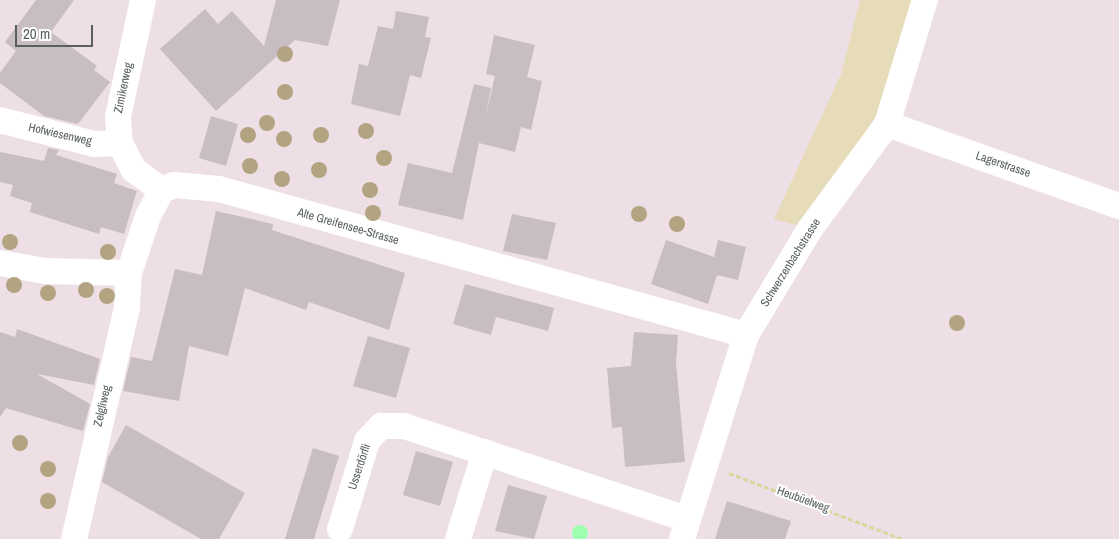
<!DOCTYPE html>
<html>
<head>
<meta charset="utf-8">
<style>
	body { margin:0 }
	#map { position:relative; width:1119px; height:539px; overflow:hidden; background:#eddfe5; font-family:"Archivo Narrow",sans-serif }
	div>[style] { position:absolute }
	.green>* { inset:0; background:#e6dcba }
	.water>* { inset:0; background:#9dffb0 }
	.round { border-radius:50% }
	.building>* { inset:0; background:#c7bdc3 }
	.path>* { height:3px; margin-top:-1.5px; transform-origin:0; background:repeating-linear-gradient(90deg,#d7d89d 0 5px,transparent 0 7.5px) }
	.minor>* { height:26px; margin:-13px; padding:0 13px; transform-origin:13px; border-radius:13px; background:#fff }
	.trees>* { width:16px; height:16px; margin:-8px; border-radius:50%; background:#b2a381 }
	span { translate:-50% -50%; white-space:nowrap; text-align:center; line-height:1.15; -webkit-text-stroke:4px #fff; paint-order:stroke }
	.street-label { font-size:12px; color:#58625b }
	.scale { position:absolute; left:15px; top:25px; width:78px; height:22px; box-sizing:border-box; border:2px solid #58625b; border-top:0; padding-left:6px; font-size:15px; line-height:18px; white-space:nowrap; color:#58625b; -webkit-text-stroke:4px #fff; paint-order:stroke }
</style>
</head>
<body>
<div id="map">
	<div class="green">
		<i style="clip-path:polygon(860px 0,925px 0,887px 124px,810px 229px,774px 219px,841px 74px)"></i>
	</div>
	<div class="water">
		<i class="round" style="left:572px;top:525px;width:16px;height:16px"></i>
	</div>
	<div class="building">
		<i style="clip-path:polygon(36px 0,74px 0,51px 32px,97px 66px,94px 70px,110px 82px,78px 124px,44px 116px,0 83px,0 73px,16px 51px,5px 42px)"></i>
		<i style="clip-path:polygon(276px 0,340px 0,328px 46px,295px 40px,216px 111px,160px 49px,205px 9px,218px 24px,232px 11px,264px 46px)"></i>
		<i style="clip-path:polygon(396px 11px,429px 17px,425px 37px,431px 38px,421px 78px,410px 75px,400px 116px,351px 104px,359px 64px,368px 66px,378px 26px,393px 29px)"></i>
		<i style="clip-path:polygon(494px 35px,535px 45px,527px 77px,542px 81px,531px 130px,521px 127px,515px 152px,479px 143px,463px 220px,398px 205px,408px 163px,452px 173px,474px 84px,491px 88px,485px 119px,495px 76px,486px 74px)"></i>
		<i style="clip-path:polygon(211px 116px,238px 124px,226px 166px,199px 158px)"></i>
		<i style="clip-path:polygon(48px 148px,59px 150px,56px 155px,117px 174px,114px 183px,137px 191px,124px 234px,101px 227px,99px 234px,30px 212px,32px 203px,10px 196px,13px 185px,0 182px,0 152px,44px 161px)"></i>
		<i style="clip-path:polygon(216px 211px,273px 224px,272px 230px,405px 273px,389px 330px,309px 302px,306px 310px,245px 288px,228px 356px,189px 346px,179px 401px,123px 391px,131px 357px,152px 361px,175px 269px,202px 275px)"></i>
		<i style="clip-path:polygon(512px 214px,556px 223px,547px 260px,503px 251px)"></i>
		<i style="clip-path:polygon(666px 240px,714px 257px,718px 240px,746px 247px,738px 280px,717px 275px,708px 304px,651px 284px)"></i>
		<i style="clip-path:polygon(465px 284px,554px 308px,548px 331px,496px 317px,491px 335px,453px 324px)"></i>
		<i style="clip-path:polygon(17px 329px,100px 359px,94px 385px,37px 374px,90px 404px,83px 431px,6px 408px,0 417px,0 332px,15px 337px)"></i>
		<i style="clip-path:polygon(634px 332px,678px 335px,676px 362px,685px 462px,625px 467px,622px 427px,612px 428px,607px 368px,631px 366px)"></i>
		<i style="clip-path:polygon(368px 336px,410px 348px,396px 398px,353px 386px)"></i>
		<i style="clip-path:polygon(126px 425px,245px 493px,219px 539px,201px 539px,102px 482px,108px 457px)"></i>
		<i style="clip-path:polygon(313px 448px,339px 456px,314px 539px,285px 539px)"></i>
		<i style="clip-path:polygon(416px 451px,453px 462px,440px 506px,403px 495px)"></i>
		<i style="clip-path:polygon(508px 485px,547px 496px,534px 539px,495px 531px)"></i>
		<i style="clip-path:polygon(727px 501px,791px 521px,785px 539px,715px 539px)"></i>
	</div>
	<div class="path">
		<i style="left:729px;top:473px;width:186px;rotate:20.8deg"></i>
	</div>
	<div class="minor">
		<i style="left:143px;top:0;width:120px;rotate:102.1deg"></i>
		<i style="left:118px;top:117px;width:26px;rotate:86deg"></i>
		<i style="left:120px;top:143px;width:30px;rotate:63deg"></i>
		<i style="left:134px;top:170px;width:34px;rotate:36deg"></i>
		<i style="left:0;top:120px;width:98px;rotate:14.2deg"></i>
		<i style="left:95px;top:144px;width:25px;rotate:-2deg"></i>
		<i style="left:887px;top:124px;width:246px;rotate:19.5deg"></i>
		<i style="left:0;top:263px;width:46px;rotate:10.1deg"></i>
		<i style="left:45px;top:271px;width:84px;rotate:1.4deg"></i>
		<i style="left:340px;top:529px;width:92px;rotate:-72.9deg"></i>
		<i style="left:367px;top:441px;width:21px;rotate:-47deg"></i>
		<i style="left:381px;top:426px;width:23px"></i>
		<i style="left:404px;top:426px;width:298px;rotate:18.2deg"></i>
		<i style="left:74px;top:539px;width:237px;rotate:-77.1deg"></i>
		<i style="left:127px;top:308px;width:35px;rotate:-87deg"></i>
		<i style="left:129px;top:273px;width:60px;rotate:-71.6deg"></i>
		<i style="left:148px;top:216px;width:30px;rotate:-62deg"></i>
		<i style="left:162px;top:190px;width:13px;rotate:-23deg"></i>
		<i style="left:174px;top:185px;width:45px;rotate:5.1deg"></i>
		<i style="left:219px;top:189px;width:547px;rotate:15.48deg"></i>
		<i style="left:458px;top:539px;width:91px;rotate:-72.8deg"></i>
		<i style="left:682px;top:539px;width:214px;rotate:-72.6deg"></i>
		<i style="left:746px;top:335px;width:124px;rotate:-58.9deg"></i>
		<i style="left:810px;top:229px;width:130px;rotate:-53.7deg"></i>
		<i style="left:887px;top:124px;width:130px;rotate:-73deg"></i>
	</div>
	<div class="trees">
		<i style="left:285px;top:54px"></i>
		<i style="left:285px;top:92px"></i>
		<i style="left:267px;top:123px"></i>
		<i style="left:366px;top:131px"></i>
		<i style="left:248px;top:135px"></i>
		<i style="left:321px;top:135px"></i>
		<i style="left:284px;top:139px"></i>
		<i style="left:384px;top:158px"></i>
		<i style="left:250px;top:166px"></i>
		<i style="left:319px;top:170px"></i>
		<i style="left:282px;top:179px"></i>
		<i style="left:370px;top:190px"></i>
		<i style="left:373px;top:213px"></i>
		<i style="left:639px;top:214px"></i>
		<i style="left:677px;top:224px"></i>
		<i style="left:10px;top:242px"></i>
		<i style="left:108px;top:252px"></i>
		<i style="left:14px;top:285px"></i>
		<i style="left:86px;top:290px"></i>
		<i style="left:48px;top:293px"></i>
		<i style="left:107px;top:296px"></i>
		<i style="left:957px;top:323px"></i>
		<i style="left:20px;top:443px"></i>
		<i style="left:48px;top:469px"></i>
		<i style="left:48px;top:501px"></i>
	</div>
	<div class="street-label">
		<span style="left:124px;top:88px;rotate:-78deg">Zimikerweg</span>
		<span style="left:60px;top:135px;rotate:13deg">Hofwiesenweg</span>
		<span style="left:1003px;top:165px;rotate:19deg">Lagerstrasse</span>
		<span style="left:348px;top:227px;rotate:16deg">Alte Greifensee-Strasse</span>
		<span style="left:791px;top:263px;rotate:-58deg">Schwerzenbachstrasse</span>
		<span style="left:103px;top:406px;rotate:-77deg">Zelgliweg</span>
		<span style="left:360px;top:467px;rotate:-72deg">Usserdörfli</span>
		<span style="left:803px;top:500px;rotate:20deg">Heubüelweg</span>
	</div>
	<div class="scale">20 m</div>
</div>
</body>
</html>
